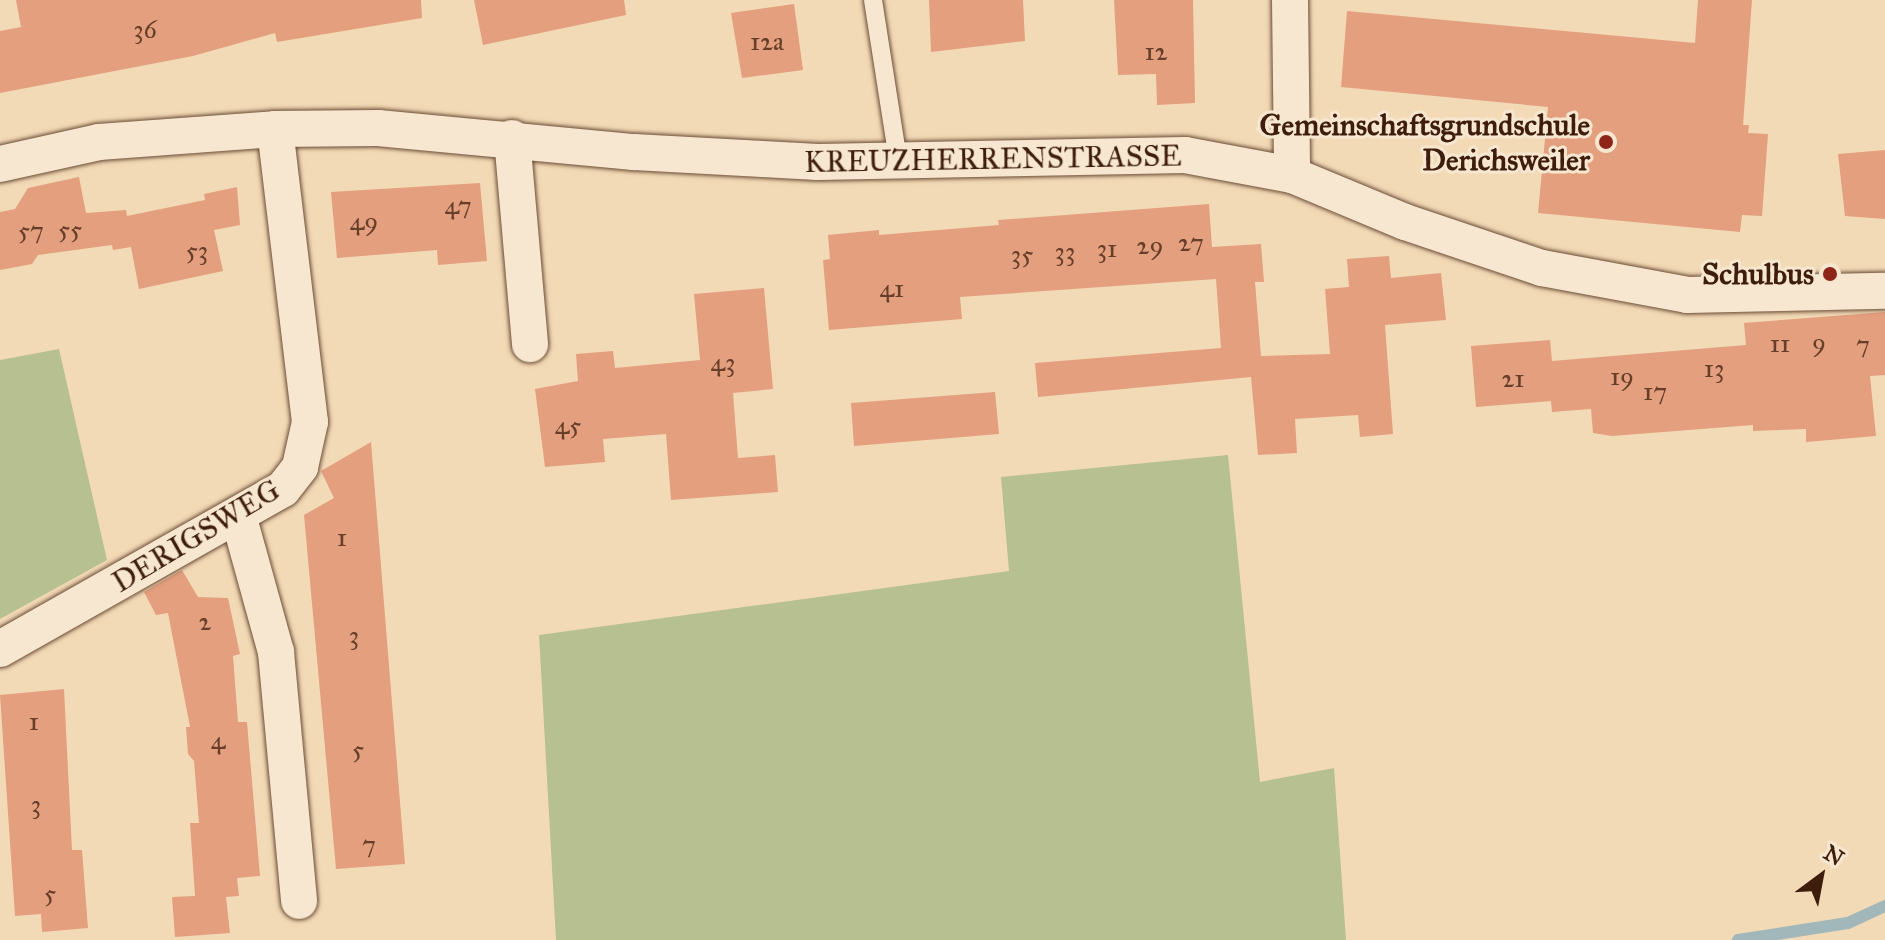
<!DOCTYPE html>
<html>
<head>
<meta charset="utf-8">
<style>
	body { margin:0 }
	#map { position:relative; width:1885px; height:940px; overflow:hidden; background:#f3dab6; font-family:"IM FELL Great Primer",serif }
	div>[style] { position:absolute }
	.green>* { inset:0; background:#b7c091 }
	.stream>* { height:12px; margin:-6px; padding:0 6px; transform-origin:6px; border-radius:6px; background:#a2b7ba }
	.building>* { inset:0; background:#e39f7e }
	.roads { filter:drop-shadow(0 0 2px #6b4c37) drop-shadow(0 0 2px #6b4c37) }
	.service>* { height:18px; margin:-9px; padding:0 9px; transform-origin:9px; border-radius:9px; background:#f7e7d0 }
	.minor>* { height:36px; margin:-18px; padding:0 18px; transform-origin:18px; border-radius:18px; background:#f7e7d0 }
	.dots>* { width:22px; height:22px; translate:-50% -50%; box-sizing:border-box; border:4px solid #f7e7d0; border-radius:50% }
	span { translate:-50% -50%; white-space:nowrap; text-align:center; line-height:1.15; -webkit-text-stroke:6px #f7e7d0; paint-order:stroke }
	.number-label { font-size:26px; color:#673e29 }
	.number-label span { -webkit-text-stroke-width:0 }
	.poi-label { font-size:30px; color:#3e1d0d; font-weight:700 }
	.right { translate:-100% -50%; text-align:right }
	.street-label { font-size:30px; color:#3e1d0d }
	.north { position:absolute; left:1781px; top:836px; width:80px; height:80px; -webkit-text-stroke:6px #f7e7d0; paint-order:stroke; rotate:32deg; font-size:22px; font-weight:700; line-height:32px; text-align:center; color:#3e1d0d }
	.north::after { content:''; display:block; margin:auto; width:28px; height:36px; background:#3e1d0d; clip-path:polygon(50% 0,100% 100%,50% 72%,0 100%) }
</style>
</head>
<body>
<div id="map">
	<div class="green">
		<i style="clip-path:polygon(59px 349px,107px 560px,0 619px,0 360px)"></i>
		<i style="clip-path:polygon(1228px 455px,1260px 782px,1334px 768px,1346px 940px,556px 940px,539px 635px,1009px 571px,1001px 477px)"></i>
	</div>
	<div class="stream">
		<i style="left:1738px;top:940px;width:111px;rotate:-8.8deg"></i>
		<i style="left:1848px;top:923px;width:41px;rotate:-24.7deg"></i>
	</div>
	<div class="building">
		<i style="clip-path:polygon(16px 0,421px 0,422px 18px,277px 42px,275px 33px,193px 56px,0 93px,0 31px,21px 27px)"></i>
		<i style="clip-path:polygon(474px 0,624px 0,626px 15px,483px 45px)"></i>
		<i style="clip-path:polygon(929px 0,1023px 0,1025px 41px,931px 52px)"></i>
		<i style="clip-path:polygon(1114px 0,1193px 0,1195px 103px,1157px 105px,1156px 74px,1118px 75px)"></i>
		<i style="clip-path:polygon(1698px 0,1752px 0,1743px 125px,1749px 125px,1748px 133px,1768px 134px,1762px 216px,1742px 215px,1740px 232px,1538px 213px,1548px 107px,1341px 87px,1347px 11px,1695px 43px)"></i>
		<i style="clip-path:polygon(794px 4px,803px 70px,742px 78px,731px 13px)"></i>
		<i style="clip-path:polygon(1885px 150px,1885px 219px,1845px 216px,1838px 154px)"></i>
		<i style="clip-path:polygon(79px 177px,86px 213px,126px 210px,127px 216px,205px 200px,204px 194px,237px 187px,240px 225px,214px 230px,223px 271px,139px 289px,131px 247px,113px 250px,112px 245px,38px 255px,32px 264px,0 270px,0 212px,15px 209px,28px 188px)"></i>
		<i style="clip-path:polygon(480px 183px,487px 261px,438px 265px,437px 250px,337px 258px,331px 192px)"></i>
		<i style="clip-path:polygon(1209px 204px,1212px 247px,1261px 244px,1264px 282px,1255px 282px,1261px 356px,1330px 354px,1325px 289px,1349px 287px,1347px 259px,1389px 256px,1391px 278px,1441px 273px,1446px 320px,1385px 325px,1393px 434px,1360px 437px,1358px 415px,1295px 419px,1297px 453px,1258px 455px,1251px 377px,1038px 397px,1035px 363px,1221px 348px,1216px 279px,960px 297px,962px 319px,829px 330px,823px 260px,830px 259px,828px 235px,879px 230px,879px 235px,999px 225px,998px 220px)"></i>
		<i style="clip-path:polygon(764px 288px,773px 389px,733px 393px,738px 458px,775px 455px,778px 492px,671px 500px,666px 434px,603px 439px,605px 462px,545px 467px,535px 389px,578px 381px,576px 354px,613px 351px,615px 368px,700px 360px,694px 294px)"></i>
		<i style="clip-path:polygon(1885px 312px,1885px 375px,1870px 376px,1876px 436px,1806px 442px,1806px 429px,1753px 431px,1753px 425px,1612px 436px,1593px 433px,1591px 409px,1552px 412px,1551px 401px,1476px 407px,1471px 346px,1550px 340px,1552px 361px,1746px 345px,1744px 323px)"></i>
		<i style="clip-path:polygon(995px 392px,999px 434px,854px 446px,851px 403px)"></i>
		<i style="clip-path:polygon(371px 442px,405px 864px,336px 869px,304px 515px,334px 498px,321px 471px)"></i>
		<i style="clip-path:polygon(182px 570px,198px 597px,228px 598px,240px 654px,233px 656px,238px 722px,247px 722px,260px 876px,237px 878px,239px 896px,226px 897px,230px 933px,175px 937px,172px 897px,195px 896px,190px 823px,199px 823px,194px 761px,188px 754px,186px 727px,190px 727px,168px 613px,156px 615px,144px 592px)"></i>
		<i style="clip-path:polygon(64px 689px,72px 850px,82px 850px,88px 928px,42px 932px,41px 914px,15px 916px,0 695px)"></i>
	</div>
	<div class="roads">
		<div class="service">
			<i style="left:873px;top:0;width:162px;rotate:81.1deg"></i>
		</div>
		<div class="minor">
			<i style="left:1290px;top:0;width:175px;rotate:89.3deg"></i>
			<i style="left:512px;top:138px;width:207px;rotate:85deg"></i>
			<i style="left:0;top:164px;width:101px;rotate:-12.5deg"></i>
			<i style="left:99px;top:142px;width:176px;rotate:-4.2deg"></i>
			<i style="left:275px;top:129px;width:103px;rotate:-0.6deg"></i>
			<i style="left:378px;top:128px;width:257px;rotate:5.4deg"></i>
			<i style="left:634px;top:152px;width:184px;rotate:3.1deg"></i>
			<i style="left:818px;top:162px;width:367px;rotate:-1.1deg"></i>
			<i style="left:1185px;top:155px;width:109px;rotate:10.6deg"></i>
			<i style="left:1292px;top:175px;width:122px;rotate:22.6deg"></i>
			<i style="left:1405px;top:222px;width:145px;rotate:18.6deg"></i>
			<i style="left:1542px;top:268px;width:147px;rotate:10.5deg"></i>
			<i style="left:1687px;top:295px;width:198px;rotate:-1.2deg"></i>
			<i style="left:238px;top:515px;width:142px;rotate:74.5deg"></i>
			<i style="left:276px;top:652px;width:250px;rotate:84.7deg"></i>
			<i style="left:0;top:649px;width:325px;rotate:-29.5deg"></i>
			<i style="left:283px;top:489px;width:28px;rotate:-52deg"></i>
			<i style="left:300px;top:467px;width:46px;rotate:-77.5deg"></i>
			<i style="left:310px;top:422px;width:295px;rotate:-96.8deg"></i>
		</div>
	</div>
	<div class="dots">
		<i style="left:1606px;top:142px;background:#8f2418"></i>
		<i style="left:1830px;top:274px;background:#8f2418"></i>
	</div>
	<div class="number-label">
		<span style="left:145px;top:30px">36</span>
		<span style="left:767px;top:42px">12a</span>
		<span style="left:1156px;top:52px">12</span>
		<span style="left:458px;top:206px">47</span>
		<span style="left:364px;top:222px">49</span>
		<span style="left:70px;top:230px">55</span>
		<span style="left:31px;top:231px">57</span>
		<span style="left:1191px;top:243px">27</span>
		<span style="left:1150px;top:246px">29</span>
		<span style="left:1107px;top:249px">31</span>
		<span style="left:197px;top:251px">53</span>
		<span style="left:1065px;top:252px">33</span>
		<span style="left:1022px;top:255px">35</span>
		<span style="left:892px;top:289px">41</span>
		<span style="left:1819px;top:343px">9</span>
		<span style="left:1780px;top:344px">11</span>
		<span style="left:1863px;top:345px">7</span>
		<span style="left:723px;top:363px">43</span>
		<span style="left:1714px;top:369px">13</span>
		<span style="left:1622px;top:377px">19</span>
		<span style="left:1513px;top:379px">21</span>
		<span style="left:1655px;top:392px">17</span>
		<span style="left:568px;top:426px">45</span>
		<span style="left:342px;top:538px">1</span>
		<span style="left:205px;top:622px">2</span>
		<span style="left:354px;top:636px">3</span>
		<span style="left:34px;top:722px">1</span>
		<span style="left:218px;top:741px">4</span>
		<span style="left:358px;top:750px">5</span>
		<span style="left:36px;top:805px">3</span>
		<span style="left:369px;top:845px">7</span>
		<span style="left:50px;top:894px">5</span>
	</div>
	<div class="poi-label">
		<span class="right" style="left:1590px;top:142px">Gemeinschaftsgrundschule<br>Derichsweiler</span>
		<span class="right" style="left:1814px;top:274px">Schulbus</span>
	</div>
	<div class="street-label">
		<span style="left:993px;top:159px;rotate:-1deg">KREUZHERRENSTRASSE</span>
		<span style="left:196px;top:536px;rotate:-31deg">DERIGSWEG</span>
	</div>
	<div class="north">N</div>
</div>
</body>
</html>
